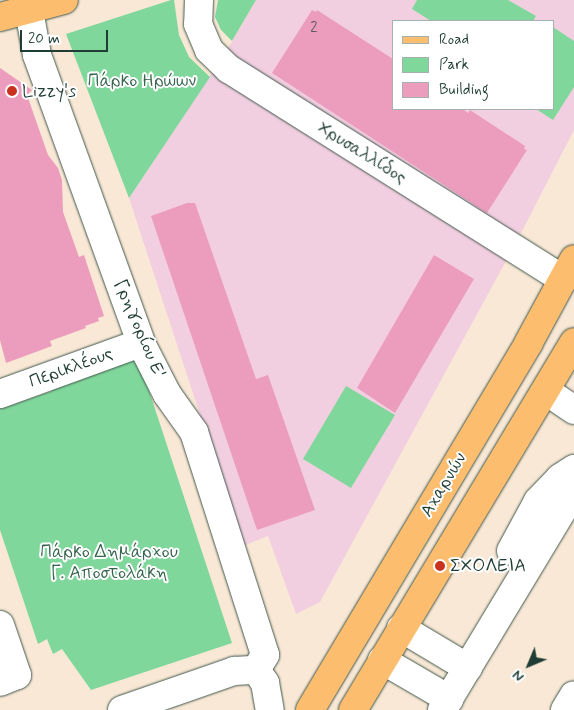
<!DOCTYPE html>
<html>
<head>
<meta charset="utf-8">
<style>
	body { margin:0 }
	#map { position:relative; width:574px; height:710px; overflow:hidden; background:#f8e8d5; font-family:Mynerve,sans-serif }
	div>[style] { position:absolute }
	.built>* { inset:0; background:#f2cfe0 }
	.green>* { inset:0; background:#80d79b }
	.building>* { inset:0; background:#ec9dbe }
	.roads { filter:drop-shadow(0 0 1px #40574c) drop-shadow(0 0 1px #40574c) }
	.minor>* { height:28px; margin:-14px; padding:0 14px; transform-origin:14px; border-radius:14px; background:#fff }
	.major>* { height:28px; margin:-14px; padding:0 14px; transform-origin:14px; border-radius:14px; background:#fcbd6f }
	.dots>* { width:14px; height:14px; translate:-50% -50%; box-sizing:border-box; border:2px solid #fff; border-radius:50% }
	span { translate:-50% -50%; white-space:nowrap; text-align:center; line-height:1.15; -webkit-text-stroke:4px #fff; paint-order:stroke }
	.number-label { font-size:15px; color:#525556 }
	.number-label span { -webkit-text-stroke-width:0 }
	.park-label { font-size:18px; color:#37644e }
	.poi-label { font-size:18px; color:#1f3d34 }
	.left { translate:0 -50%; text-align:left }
	.street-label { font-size:18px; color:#1f3d34 }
	.legend { position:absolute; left:392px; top:20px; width:162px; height:90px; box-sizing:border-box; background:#fff; border:1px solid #a5b1ae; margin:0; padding:6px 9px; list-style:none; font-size:15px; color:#1f3d34 }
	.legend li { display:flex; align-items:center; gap:10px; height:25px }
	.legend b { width:25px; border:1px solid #a5b1ae }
	.north { position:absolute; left:504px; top:640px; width:50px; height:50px; -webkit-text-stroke:4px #fff; paint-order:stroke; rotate:225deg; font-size:14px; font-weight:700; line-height:20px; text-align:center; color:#1f3d34 }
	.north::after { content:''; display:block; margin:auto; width:18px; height:22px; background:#1f3d34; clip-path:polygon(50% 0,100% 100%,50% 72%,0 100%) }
	.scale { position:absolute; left:20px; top:30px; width:88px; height:22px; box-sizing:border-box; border:2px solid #1f3d34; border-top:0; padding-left:6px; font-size:15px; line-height:18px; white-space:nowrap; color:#1f3d34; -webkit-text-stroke:4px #fff; paint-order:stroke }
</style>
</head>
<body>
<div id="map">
	<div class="built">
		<i style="clip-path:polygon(evenodd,256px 0,574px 0,574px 130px,518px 239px,320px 602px,296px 614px,268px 536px,243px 546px,129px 198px,227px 50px,256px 0,393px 21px,553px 21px,553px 109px,393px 109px,393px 21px)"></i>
	</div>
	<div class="green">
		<i style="clip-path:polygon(171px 0,174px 0,179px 35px,189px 57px,210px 77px,129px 198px,66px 34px)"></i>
		<i style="clip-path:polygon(218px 0,256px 0,232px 41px,221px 30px,215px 17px)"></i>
		<i style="clip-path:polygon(417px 0,508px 0,536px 16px,533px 21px,431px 21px,412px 9px)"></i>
		<i style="clip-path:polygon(553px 27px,574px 41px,574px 87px,553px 120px,536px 109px,553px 109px)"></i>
		<i style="clip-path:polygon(136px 351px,232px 643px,91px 690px,62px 649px,53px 654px,47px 639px,38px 644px,0 530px,0 409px,52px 391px,49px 382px)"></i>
		<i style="clip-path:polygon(346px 386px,395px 415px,351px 488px,303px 459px)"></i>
	</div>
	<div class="building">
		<i style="clip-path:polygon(312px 10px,316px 12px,317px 10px,393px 59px,393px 109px,463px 109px,468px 113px,470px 110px,525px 146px,524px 149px,527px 150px,487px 213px,272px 73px)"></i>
		<i style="clip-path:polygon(0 68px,32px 90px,27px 95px,48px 155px,58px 168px,62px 180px,63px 212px,79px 257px,84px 255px,104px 316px,98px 318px,99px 321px,85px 326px,86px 328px,50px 341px,52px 346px,6px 363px,0 340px)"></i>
		<i style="clip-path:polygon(187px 203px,195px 203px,256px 379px,268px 375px,315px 510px,257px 530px,151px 216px)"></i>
		<i style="clip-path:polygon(434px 255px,474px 279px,395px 413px,357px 388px)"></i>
	</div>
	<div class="roads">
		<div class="minor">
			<i style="left:199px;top:0;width:24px;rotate:92deg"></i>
			<i style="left:198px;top:24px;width:28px;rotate:67deg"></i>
			<i style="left:209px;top:50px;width:28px;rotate:44deg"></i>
			<i style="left:229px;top:69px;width:395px;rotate:32.2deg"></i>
			<i style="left:29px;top:10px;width:46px;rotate:79.9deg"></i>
			<i style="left:37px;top:55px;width:306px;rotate:70.1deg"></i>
			<i style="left:141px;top:343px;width:57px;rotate:63deg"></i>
			<i style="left:167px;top:394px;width:47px;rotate:54.6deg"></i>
			<i style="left:194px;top:432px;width:234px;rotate:72.3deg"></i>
			<i style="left:265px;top:655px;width:17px;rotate:121deg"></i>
			<i style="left:546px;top:391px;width:34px;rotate:34deg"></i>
			<i style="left:0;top:394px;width:150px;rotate:-19.9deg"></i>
			<i style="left:511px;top:551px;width:57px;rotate:-61.6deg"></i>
			<i style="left:538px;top:501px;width:32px;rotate:-46deg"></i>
			<i style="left:560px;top:478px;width:17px;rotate:-33deg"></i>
			<i style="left:0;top:625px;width:53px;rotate:71.2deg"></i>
			<i style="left:17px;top:675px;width:18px;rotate:158deg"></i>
			<i style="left:401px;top:628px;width:78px;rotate:30.8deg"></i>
			<i style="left:382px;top:660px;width:78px;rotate:30.2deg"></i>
			<i style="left:122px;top:710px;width:119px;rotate:-19.2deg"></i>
			<i style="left:234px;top:671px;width:22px;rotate:-3deg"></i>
			<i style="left:256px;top:670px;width:16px;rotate:55deg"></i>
			<i style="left:265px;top:683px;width:27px;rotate:80deg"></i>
			<i style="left:442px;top:710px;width:256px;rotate:-58.9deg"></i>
			<i style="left:565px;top:710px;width:17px;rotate:-59deg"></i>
		</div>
		<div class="major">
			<i style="left:0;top:17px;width:66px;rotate:-14.9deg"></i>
			<i style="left:310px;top:710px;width:428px;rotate:-59.2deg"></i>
			<i style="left:529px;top:342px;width:94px;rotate:-61.5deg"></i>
			<i style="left:353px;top:710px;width:429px;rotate:-59deg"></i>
		</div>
	</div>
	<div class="dots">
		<i style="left:12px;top:91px;background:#c8321e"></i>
		<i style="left:440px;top:566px;background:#c8321e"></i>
	</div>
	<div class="number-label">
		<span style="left:314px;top:29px">2</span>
	</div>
	<div class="park-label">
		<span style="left:142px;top:81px">Πάρκο Ηρώων</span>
		<span style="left:109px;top:563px">Πάρκο Δημάρχου<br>Γ. Αποστολάκη</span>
	</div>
	<div class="poi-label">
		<span class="left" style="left:22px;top:91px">Lizzy's</span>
		<span class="left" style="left:450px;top:566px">ΣΧΟΛΕΙΑ</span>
	</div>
	<div class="street-label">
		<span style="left:362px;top:153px;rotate:32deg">Χρυσαλλίδος</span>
		<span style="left:139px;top:329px;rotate:67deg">Γρηγορίου Ε'</span>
		<span style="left:71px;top:368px;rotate:-20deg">Περικλέους</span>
		<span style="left:444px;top:485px;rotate:-59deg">Αχαρνών</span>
	</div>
	<ul class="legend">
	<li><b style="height:6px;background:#fcbd6f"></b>Road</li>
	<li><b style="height:14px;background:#80d79b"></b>Park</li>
	<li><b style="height:14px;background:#ec9dbe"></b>Building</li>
	</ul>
	<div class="north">N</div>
	<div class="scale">20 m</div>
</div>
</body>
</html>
